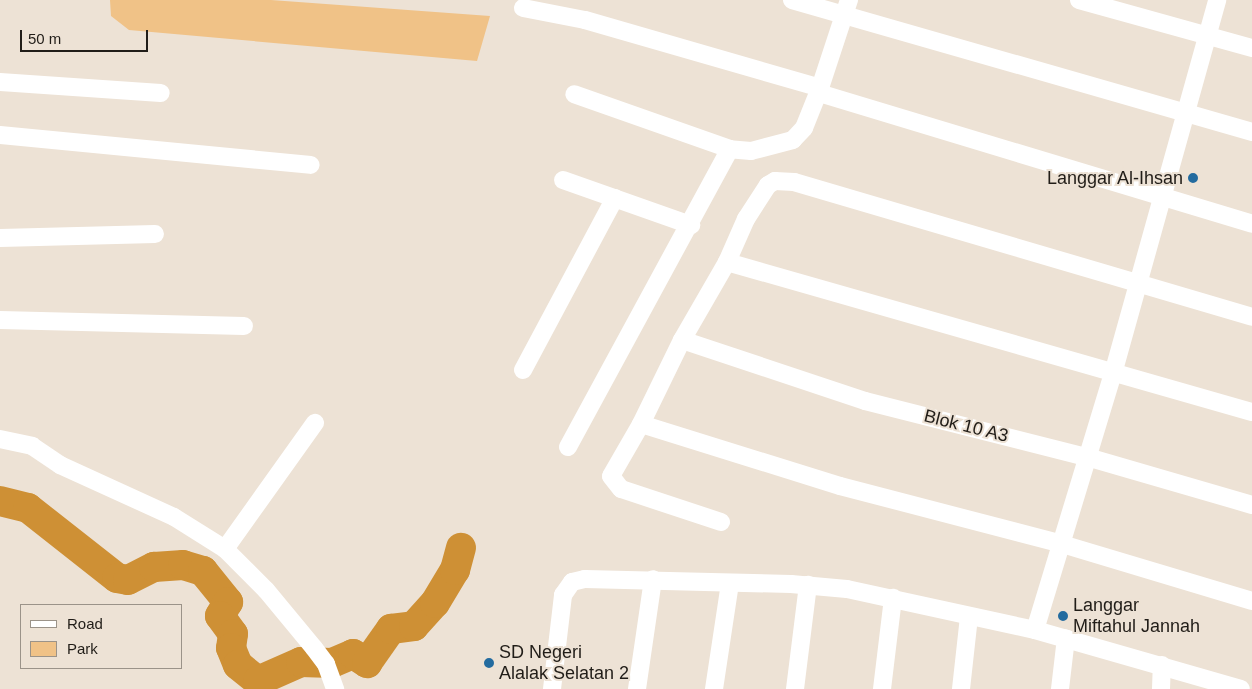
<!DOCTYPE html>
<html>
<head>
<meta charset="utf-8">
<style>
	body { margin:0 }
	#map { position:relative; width:1252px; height:689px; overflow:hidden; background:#ede2d5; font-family:Arial,sans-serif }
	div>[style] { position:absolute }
	.green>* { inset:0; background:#f0c287 }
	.river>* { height:30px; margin:-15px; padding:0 15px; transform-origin:15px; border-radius:15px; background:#ce9035 }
	.minor>* { height:18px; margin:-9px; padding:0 9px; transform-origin:9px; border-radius:9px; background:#fff }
	.dots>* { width:14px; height:14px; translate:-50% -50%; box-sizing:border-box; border:2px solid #ede2d5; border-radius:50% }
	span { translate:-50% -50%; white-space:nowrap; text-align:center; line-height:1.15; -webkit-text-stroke:4px #ede2d5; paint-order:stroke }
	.poi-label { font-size:18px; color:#211d18 }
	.right { translate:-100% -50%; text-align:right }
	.left { translate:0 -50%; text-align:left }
	.street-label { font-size:18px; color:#211d18 }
	.legend { position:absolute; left:20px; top:604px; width:162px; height:65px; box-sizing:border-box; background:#ede2d5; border:1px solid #9b9389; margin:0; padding:6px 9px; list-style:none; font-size:15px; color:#211d18 }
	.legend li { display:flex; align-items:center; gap:10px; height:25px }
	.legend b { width:25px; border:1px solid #9b9389 }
	.scale { position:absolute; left:20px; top:30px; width:128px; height:22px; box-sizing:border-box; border:2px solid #211d18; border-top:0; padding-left:6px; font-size:15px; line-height:18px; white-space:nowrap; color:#211d18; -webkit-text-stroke:4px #ede2d5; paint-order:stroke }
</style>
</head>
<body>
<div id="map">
	<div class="green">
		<i style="clip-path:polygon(110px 0,271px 0,490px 16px,477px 61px,129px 30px,111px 16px)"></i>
	</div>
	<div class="river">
		<i style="left:0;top:501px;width:29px;rotate:14deg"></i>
		<i style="left:28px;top:508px;width:113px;rotate:38.2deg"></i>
		<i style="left:117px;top:578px;width:11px;rotate:10deg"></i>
		<i style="left:128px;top:580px;width:29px;rotate:-27deg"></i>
		<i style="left:154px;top:567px;width:29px;rotate:-4deg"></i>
		<i style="left:183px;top:565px;width:21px;rotate:17deg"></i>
		<i style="left:203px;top:571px;width:40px;rotate:51deg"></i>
		<i style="left:228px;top:602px;width:16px;rotate:120deg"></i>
		<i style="left:220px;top:616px;width:22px;rotate:54deg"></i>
		<i style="left:233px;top:634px;width:14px;rotate:98deg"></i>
		<i style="left:231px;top:648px;width:18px;rotate:68deg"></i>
		<i style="left:238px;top:665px;width:26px;rotate:39deg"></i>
		<i style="left:258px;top:681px;width:47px;rotate:-23.8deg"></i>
		<i style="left:301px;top:662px;width:31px;rotate:2deg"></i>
		<i style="left:332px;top:663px;width:23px;rotate:-23deg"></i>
		<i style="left:353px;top:654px;width:17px;rotate:33deg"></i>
		<i style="left:367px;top:663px;width:42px;rotate:-54.8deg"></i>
		<i style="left:391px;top:629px;width:23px;rotate:-7deg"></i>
		<i style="left:414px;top:626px;width:31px;rotate:-48deg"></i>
		<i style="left:435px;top:603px;width:39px;rotate:-59deg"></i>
		<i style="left:455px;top:570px;width:23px;rotate:-75deg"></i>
	</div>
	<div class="minor">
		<i style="left:792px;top:0;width:479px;rotate:16deg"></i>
		<i style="left:1079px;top:0;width:180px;rotate:15.5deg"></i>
		<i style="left:523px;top:8px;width:63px;rotate:11deg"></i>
		<i style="left:585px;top:20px;width:245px;rotate:16.1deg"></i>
		<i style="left:820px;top:88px;width:43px;rotate:111.8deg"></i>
		<i style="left:804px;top:128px;width:16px;rotate:133deg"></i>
		<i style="left:793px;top:140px;width:43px;rotate:165.3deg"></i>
		<i style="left:751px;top:151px;width:21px;rotate:-175deg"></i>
		<i style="left:730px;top:149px;width:165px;rotate:-160.6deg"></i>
		<i style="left:0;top:82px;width:161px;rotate:3.9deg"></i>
		<i style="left:820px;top:88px;width:93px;rotate:-71.8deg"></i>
		<i style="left:819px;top:93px;width:452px;rotate:16.8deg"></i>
		<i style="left:0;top:135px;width:312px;rotate:5.5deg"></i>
		<i style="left:563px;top:180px;width:136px;rotate:19.4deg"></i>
		<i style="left:0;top:238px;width:155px;rotate:-1.5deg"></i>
		<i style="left:727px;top:262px;width:546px;rotate:15.95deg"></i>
		<i style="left:0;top:320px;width:244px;rotate:1.4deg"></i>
		<i style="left:682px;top:340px;width:193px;rotate:18.4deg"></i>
		<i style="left:865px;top:401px;width:229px;rotate:14.2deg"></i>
		<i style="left:1087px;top:457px;width:172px;rotate:16.2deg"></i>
		<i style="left:523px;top:370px;width:195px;rotate:-61.9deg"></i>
		<i style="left:641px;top:424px;width:208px;rotate:17.3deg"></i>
		<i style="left:840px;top:486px;width:229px;rotate:14.6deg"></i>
		<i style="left:1062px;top:544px;width:198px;rotate:16.7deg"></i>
		<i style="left:0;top:439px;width:33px;rotate:12deg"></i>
		<i style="left:32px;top:446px;width:34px;rotate:34deg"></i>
		<i style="left:60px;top:465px;width:125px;rotate:24.5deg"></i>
		<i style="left:174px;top:517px;width:60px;rotate:32.1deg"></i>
		<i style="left:225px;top:549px;width:58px;rotate:45deg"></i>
		<i style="left:266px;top:590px;width:75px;rotate:50.4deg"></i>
		<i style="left:314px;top:648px;width:20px;rotate:53deg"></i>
		<i style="left:326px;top:664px;width:27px;rotate:70deg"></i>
		<i style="left:568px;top:447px;width:339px;rotate:-61.5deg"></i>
		<i style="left:721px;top:522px;width:105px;rotate:-161.7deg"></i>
		<i style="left:621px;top:489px;width:16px;rotate:-128deg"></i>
		<i style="left:611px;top:476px;width:60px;rotate:-60deg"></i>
		<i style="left:641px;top:424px;width:93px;rotate:-64deg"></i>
		<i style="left:682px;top:340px;width:90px;rotate:-60deg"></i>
		<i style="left:727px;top:262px;width:47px;rotate:-66.2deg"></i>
		<i style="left:746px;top:219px;width:40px;rotate:-57.1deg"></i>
		<i style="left:768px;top:185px;width:8px;rotate:-30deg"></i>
		<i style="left:775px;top:181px;width:19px;rotate:3deg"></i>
		<i style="left:794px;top:182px;width:477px;rotate:16.4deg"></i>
		<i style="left:225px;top:549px;width:155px;rotate:-54.5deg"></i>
		<i style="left:1035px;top:630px;width:272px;rotate:-73.1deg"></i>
		<i style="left:1114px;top:370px;width:384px;rotate:-74.4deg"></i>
		<i style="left:552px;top:689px;width:95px;rotate:-83.3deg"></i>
		<i style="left:563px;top:595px;width:16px;rotate:-55deg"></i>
		<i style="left:572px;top:582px;width:13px;rotate:-13deg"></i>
		<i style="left:585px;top:579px;width:206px;rotate:1.4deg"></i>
		<i style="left:791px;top:584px;width:56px;rotate:5.1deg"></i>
		<i style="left:847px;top:589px;width:192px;rotate:12.3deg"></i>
		<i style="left:1035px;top:630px;width:214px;rotate:16deg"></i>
		<i style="left:637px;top:689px;width:111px;rotate:-81.7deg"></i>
		<i style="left:714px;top:689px;width:107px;rotate:-81.4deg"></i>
		<i style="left:795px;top:689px;width:105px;rotate:-82.9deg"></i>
		<i style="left:882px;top:689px;width:92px;rotate:-83.1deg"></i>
		<i style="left:961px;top:689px;width:72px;rotate:-83.7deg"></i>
		<i style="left:1060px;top:689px;width:51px;rotate:-83.3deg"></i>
		<i style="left:1161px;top:689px;width:24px;rotate:-88deg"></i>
	</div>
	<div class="dots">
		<i style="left:1193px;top:178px;background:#236b9f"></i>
		<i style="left:1063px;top:616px;background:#236b9f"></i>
		<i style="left:489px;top:663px;background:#236b9f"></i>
	</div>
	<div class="poi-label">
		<span class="right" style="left:1183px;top:178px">Langgar Al-Ihsan</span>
		<span class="left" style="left:1073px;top:616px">Langgar<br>Miftahul Jannah</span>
		<span class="left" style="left:499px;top:663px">SD Negeri<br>Alalak Selatan 2</span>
	</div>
	<div class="street-label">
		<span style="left:966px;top:426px;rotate:14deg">Blok 10 A3</span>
	</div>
	<ul class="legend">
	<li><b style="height:6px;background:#fff"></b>Road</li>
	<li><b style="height:14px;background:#f0c287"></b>Park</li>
	</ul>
	<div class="scale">50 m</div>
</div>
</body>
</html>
